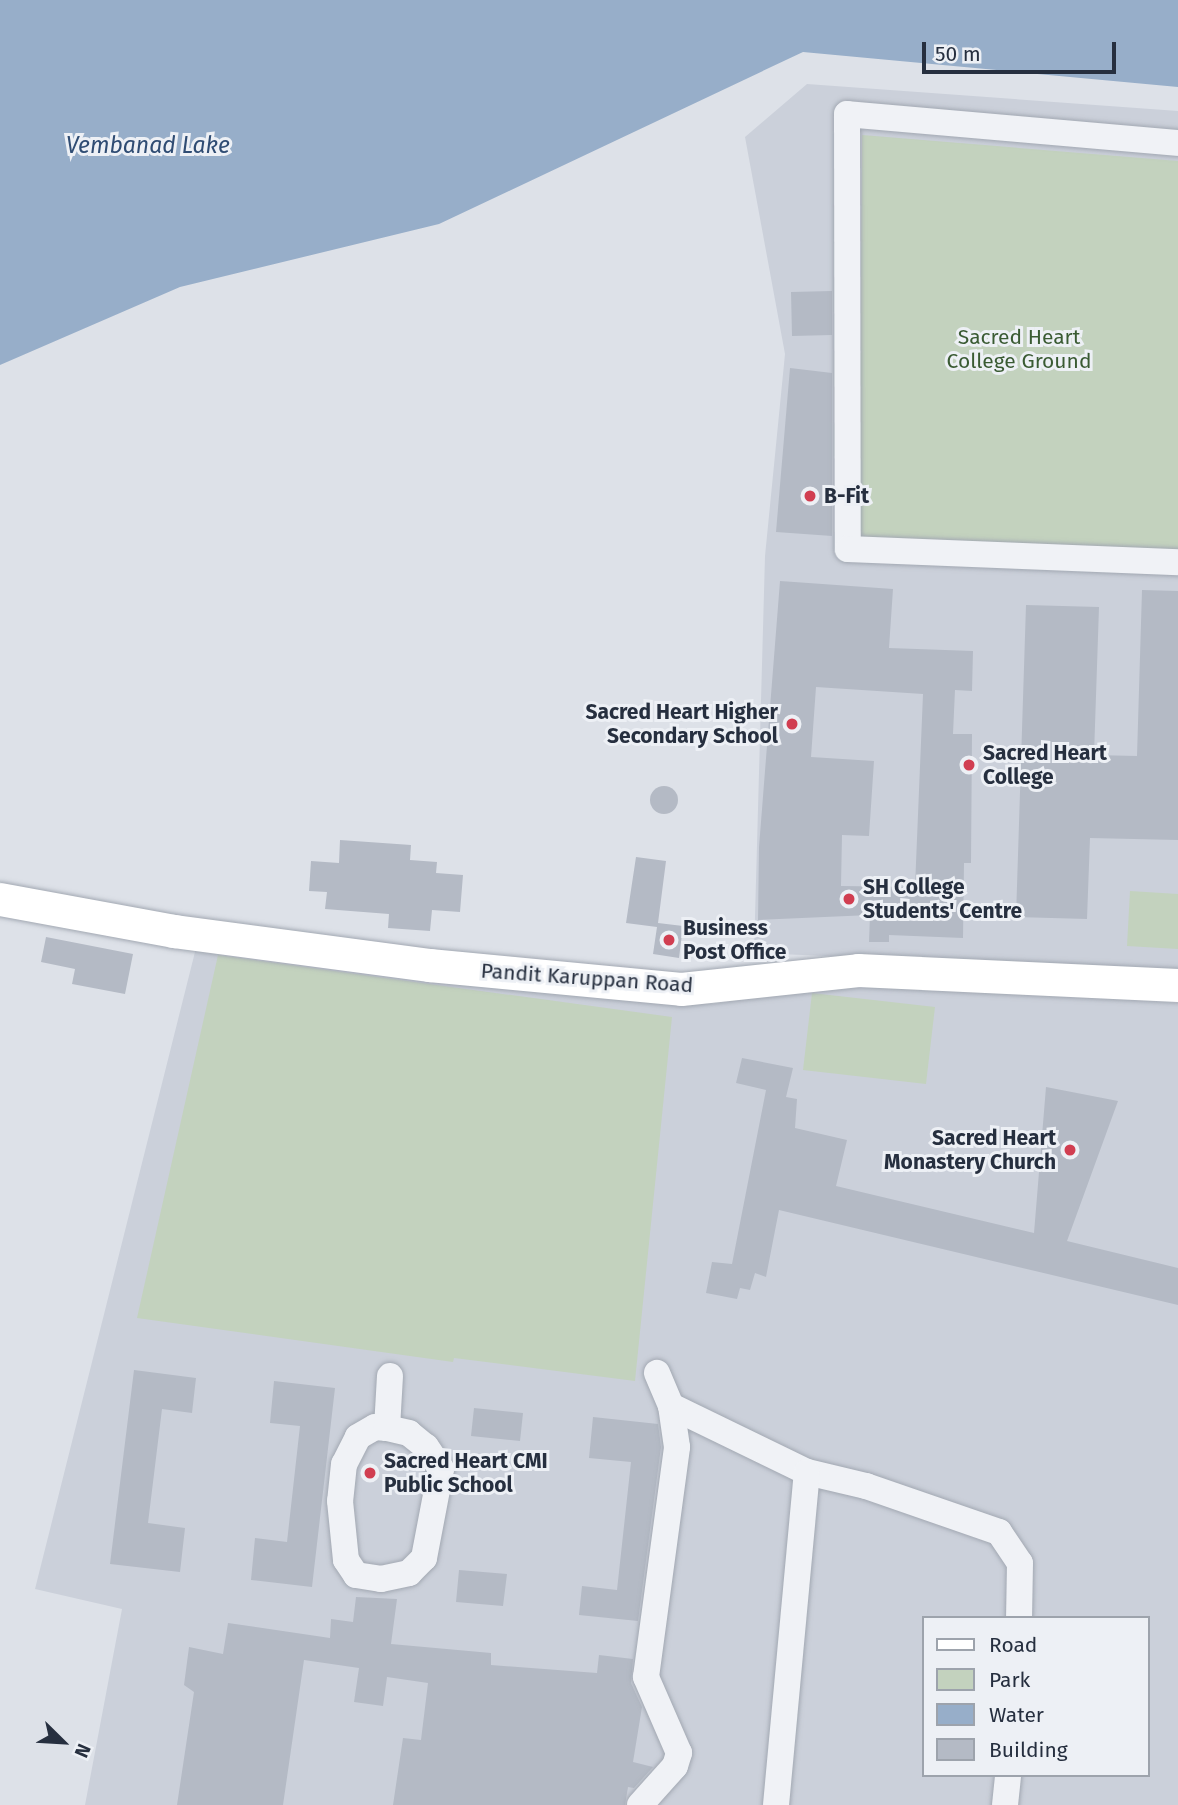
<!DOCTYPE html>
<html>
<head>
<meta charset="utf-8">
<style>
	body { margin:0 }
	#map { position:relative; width:1178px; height:1805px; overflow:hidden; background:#dde1e8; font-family:"Fira Sans",sans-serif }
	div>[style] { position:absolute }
	.built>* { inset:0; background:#cbd0da }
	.green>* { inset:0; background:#c3d2be }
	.water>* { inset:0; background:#97aec9 }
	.building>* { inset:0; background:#b4bac5 }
	.round { border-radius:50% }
	.roads { filter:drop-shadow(0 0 2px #a2a8b2) drop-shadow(0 0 2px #a2a8b2) }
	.minor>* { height:26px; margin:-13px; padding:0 13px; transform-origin:13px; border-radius:13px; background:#f0f2f6 }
	.major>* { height:33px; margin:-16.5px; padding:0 16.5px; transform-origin:16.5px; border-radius:16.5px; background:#fff }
	.dots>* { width:19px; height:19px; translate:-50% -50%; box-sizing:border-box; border:4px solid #edf0f5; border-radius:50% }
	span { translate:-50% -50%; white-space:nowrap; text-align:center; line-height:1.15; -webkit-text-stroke:6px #edf0f5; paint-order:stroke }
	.park-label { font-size:21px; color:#3a5b33 }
	.poi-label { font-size:21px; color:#262f3f; font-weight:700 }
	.left { translate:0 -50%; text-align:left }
	.right { translate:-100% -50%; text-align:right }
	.street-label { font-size:21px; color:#262f3f }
	.water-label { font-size:23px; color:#2f4c73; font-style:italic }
	.legend { position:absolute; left:922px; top:1616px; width:228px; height:161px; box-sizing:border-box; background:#edf0f5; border:2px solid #9da3ac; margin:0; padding:9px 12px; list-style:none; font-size:21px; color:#262f3f }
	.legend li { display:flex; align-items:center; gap:14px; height:35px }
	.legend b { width:35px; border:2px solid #9da3ac }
	.north { position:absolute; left:28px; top:1707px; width:70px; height:70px; -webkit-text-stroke:5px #edf0f5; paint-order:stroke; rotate:114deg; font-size:19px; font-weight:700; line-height:28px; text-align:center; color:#262f3f }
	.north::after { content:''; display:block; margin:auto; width:24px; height:32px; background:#262f3f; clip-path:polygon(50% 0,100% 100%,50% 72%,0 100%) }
	.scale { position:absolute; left:922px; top:42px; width:194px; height:32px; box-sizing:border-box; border:4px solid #262f3f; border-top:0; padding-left:9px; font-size:21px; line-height:24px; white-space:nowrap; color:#262f3f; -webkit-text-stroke:5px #edf0f5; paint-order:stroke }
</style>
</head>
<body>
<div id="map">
	<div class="built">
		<i style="clip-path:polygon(807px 84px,1178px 111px,1178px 971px,754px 953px,765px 556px,785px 354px,745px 137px)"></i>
		<i style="clip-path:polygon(evenodd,197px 944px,713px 1004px,855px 980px,1178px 1003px,1178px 1805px,85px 1805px,122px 1609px,35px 1589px,197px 944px,924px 1618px,1148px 1618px,1148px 1775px,924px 1775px,924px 1618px)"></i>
	</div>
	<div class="green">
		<i style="clip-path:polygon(862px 135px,1178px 161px,1178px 550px,859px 537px)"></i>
		<i style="clip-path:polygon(1130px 891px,1178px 894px,1178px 949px,1127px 946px)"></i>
		<i style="clip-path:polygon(218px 955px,672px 1017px,635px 1381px,454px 1358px,453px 1362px,137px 1318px)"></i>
		<i style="clip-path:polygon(812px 993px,935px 1007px,926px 1084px,803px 1070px)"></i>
	</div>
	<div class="water">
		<i style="clip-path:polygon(0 0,1178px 0,1178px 87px,803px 52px,439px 224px,180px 287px,0 365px)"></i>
	</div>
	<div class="building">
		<i style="clip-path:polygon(832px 291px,832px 335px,792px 336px,791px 292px)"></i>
		<i style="clip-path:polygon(790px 368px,832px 373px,832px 536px,776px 532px)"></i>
		<i style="clip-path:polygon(evenodd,780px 581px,893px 589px,889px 648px,973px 651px,972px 691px,955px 690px,953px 734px,972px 734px,971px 863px,964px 863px,963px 938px,889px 935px,889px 942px,869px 942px,870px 915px,758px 920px,759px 847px,780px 581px,816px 687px,923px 694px,915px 887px,841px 886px,842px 835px,869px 836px,874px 761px,811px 757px,816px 687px)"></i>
		<i style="clip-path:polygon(1142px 590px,1178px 591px,1178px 840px,1090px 838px,1087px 919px,1016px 917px,1026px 605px,1099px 607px,1094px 755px,1137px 756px)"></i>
		<i class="round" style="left:650px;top:786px;width:28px;height:28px"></i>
		<i style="clip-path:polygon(340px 840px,411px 845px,410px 860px,437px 862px,436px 873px,463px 875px,460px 912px,432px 910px,430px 931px,388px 928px,389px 914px,325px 909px,327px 892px,309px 891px,311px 861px,339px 863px)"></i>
		<i style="clip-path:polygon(636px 857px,666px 861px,658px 923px,683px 926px,679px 958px,653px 954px,657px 927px,626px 923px)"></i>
		<i style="clip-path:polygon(46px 937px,133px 954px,125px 994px,72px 984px,75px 969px,41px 962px)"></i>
		<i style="clip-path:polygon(742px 1058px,793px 1068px,786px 1097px,797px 1099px,795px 1128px,847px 1140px,836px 1186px,1034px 1233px,1046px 1087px,1118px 1101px,1067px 1241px,1178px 1268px,1178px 1305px,779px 1210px,766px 1277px,755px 1273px,750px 1290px,740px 1288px,737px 1299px,706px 1293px,712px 1262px,732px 1264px,766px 1090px,736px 1083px)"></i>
		<i style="clip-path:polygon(134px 1370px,196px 1378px,192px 1413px,162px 1409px,148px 1523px,185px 1528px,180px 1572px,110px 1564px)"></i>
		<i style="clip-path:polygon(274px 1381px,335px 1388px,312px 1587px,251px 1580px,255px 1538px,287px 1542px,300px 1426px,270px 1423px)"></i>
		<i style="clip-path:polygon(474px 1408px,523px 1413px,520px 1441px,471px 1436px)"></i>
		<i style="clip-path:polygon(593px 1417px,658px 1424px,661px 1447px,638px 1621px,579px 1615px,582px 1586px,617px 1590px,631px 1462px,589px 1458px)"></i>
		<i style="clip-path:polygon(459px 1570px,507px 1574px,503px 1606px,456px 1602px)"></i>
		<i style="clip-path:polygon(356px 1597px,397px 1599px,391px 1644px,491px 1653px,491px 1665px,597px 1673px,599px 1655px,633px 1659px,631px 1683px,642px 1707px,633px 1762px,653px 1767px,634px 1788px,628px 1787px,625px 1805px,393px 1805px,403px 1738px,421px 1740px,428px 1683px,387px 1677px,383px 1706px,354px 1702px,359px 1668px,304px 1660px,283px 1805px,177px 1805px,194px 1692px,184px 1685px,189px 1647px,223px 1654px,228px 1623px,330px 1638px,331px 1619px,353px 1622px)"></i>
	</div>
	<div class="roads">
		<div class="minor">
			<i style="left:1178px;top:143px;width:332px;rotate:-175deg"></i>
			<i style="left:847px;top:114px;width:435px;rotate:89.9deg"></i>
			<i style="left:848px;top:549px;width:330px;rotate:2.3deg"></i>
			<i style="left:671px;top:1406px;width:151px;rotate:25.9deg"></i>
			<i style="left:807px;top:1472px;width:61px;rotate:13.3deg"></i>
			<i style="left:866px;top:1486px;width:141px;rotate:19.1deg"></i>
			<i style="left:999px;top:1532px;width:37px;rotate:56deg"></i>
			<i style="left:1020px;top:1563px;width:55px;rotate:91deg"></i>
			<i style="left:387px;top:1428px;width:12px;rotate:-175deg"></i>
			<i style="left:375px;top:1427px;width:20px;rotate:150deg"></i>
			<i style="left:358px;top:1437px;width:30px;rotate:117deg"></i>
			<i style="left:344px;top:1464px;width:37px;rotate:96deg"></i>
			<i style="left:340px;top:1501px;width:59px;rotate:84.2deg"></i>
			<i style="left:346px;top:1560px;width:18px;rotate:56deg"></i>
			<i style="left:356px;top:1575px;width:25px;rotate:9deg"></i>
			<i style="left:381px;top:1579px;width:29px;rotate:-12deg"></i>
			<i style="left:409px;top:1573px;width:21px;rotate:-45deg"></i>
			<i style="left:424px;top:1558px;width:91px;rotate:-79.2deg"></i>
			<i style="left:441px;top:1469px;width:27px;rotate:-124deg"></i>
			<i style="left:426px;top:1447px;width:22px;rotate:-141deg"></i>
			<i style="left:409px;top:1433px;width:23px;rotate:-167deg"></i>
			<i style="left:387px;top:1428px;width:52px;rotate:-86.7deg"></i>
			<i style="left:640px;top:1805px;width:52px;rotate:-48.1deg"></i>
			<i style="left:675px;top:1766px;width:14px;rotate:-73deg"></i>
			<i style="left:679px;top:1753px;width:83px;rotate:-113.5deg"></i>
			<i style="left:646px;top:1677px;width:232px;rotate:-82.3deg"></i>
			<i style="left:677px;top:1447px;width:41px;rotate:-98.3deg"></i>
			<i style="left:671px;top:1406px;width:36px;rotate:-113deg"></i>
			<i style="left:776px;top:1805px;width:334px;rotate:-84.7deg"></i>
			<i style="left:1005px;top:1805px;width:30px;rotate:-84deg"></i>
		</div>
		<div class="major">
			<i style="left:0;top:899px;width:177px;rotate:10.4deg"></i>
			<i style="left:174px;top:931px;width:257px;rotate:7.6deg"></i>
			<i style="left:429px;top:965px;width:253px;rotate:5.4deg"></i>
			<i style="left:681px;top:989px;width:178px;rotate:-6.1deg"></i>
			<i style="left:858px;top:970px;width:320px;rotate:2.7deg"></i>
		</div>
	</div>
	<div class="dots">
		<i style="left:810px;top:496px;background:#d13e51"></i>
		<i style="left:792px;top:724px;background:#d13e51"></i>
		<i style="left:969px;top:765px;background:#d13e51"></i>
		<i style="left:849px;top:899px;background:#d13e51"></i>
		<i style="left:669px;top:940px;background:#d13e51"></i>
		<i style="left:1070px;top:1150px;background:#d13e51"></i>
		<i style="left:370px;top:1473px;background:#d13e51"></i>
	</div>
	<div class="park-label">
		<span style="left:1019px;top:349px">Sacred Heart<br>College Ground</span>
	</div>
	<div class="poi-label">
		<span class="left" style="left:824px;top:496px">B-Fit</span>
		<span class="right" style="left:778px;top:724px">Sacred Heart Higher<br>Secondary School</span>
		<span class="left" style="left:983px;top:765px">Sacred Heart<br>College</span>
		<span class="left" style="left:863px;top:899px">SH College<br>Students' Centre</span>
		<span class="left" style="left:683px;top:940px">Business<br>Post Office</span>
		<span class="right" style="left:1056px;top:1150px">Sacred Heart<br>Monastery Church</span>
		<span class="left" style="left:384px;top:1473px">Sacred Heart CMI<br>Public School</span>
	</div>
	<div class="street-label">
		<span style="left:587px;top:978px;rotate:4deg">Pandit Karuppan Road</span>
	</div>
	<div class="water-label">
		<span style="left:148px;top:145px">Vembanad Lake</span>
	</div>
	<ul class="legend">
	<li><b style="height:9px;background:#fff"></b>Road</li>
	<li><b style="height:19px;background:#c3d2be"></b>Park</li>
	<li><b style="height:19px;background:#97aec9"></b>Water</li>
	<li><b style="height:19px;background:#b4bac5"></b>Building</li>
	</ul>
	<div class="north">N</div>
	<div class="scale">50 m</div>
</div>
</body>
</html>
